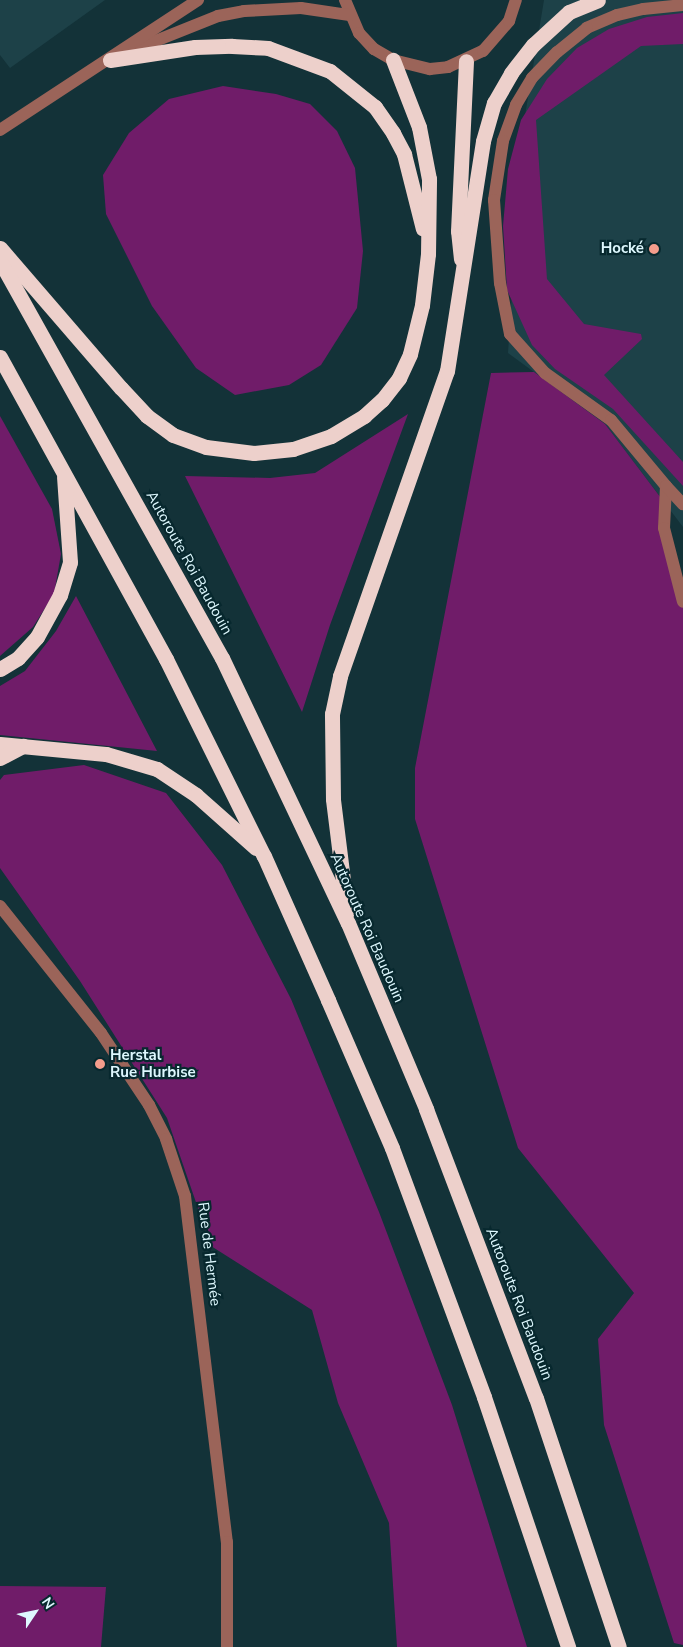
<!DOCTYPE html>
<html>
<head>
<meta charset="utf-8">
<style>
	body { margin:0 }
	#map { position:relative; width:683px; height:1647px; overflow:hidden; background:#133238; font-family:"Nunito Sans",sans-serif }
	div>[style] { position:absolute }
	.built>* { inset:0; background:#1d4148 }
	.green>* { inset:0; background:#701c69 }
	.minor>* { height:12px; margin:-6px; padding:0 6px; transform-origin:6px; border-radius:6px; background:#9b6459 }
	.highway>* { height:15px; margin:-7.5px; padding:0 7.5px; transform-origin:7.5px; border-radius:7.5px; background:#edd0cb }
	.dots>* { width:14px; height:14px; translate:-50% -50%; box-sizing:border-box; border:2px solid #07282e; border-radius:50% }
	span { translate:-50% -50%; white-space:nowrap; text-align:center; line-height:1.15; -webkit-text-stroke:4.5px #07282e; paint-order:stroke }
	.poi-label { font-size:15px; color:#def8fe; font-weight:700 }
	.right { translate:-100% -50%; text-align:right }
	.left { translate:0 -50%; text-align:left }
	.street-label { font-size:15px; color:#def8fe }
	.north { position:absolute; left:10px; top:1587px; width:50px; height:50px; -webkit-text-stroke:4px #07282e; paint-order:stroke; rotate:56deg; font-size:14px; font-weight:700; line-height:20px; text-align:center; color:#def8fe }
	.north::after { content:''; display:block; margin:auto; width:18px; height:22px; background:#def8fe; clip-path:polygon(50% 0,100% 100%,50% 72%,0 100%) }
</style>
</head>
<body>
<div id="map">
	<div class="built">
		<i style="clip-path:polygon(0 0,105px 0,10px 68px,0 55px)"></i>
		<i style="clip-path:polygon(544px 0,683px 0,683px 527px,605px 424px,508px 353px,523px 128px)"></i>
	</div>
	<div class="green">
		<i style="clip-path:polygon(683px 13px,683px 44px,641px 46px,536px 120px,547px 279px,584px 324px,641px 334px,642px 339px,604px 375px,683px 462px,683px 486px,613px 409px,555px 369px,532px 345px,507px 290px,503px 226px,508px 169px,521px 120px,547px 79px,577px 48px,609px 29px,647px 17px)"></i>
		<i style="clip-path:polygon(223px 86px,276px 94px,310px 104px,337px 131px,355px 168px,363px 251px,357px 308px,321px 365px,289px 385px,235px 395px,196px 368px,152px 306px,106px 214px,103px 175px,129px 133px,169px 99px)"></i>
		<i style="clip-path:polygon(534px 372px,605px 424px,664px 502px,683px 603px,683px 1645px,674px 1643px,604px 1425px,598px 1339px,634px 1293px,518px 1148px,415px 819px,415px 768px,491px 373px)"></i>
		<i style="clip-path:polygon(408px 414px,330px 625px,302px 712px,185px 476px,270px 478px,315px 473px)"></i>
		<i style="clip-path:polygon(0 416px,52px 509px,61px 554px,54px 594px,33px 627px,0 656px)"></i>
		<i style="clip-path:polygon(76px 596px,157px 751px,0 735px,0 686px,25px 671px,56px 631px)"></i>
		<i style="clip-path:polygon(84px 765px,166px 793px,222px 865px,291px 999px,379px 1212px,452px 1405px,527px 1647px,397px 1647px,389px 1523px,338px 1403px,312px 1310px,211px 1246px,167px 1118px,80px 981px,0 868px,0 780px,4px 775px)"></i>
		<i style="clip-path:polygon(0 1586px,106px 1587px,101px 1647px,0 1647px)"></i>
	</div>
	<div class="minor">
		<i style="left:345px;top:0;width:36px;rotate:67deg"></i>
		<i style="left:359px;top:33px;width:22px;rotate:47deg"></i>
		<i style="left:374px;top:49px;width:22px;rotate:30deg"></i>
		<i style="left:393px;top:60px;width:38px;rotate:14deg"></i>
		<i style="left:430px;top:69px;width:18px;rotate:-6deg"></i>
		<i style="left:448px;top:67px;width:38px;rotate:-25deg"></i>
		<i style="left:483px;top:51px;width:40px;rotate:-49deg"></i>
		<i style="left:509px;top:21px;width:22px;rotate:-72deg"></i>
		<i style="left:683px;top:5px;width:40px;rotate:174.3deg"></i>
		<i style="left:643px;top:9px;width:27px;rotate:167deg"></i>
		<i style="left:617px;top:15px;width:33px;rotate:157deg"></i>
		<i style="left:587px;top:28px;width:38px;rotate:141deg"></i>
		<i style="left:557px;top:52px;width:36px;rotate:134deg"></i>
		<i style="left:532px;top:78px;width:31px;rotate:121deg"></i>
		<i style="left:516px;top:105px;width:38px;rotate:110deg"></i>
		<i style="left:503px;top:141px;width:60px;rotate:98.7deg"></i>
		<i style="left:494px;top:200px;width:83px;rotate:85.9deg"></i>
		<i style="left:500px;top:283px;width:52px;rotate:78.9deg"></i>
		<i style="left:510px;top:334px;width:52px;rotate:48.1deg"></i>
		<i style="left:545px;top:373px;width:81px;rotate:35.5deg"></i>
		<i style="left:611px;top:420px;width:86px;rotate:50.2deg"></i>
		<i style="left:666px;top:486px;width:42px;rotate:92.7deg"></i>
		<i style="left:664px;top:528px;width:76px;rotate:75.6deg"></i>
		<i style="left:123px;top:54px;width:102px;rotate:-21.8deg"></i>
		<i style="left:218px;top:16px;width:26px;rotate:-11deg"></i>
		<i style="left:244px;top:11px;width:57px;rotate:-3deg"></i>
		<i style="left:301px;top:8px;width:49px;rotate:8.3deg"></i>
		<i style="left:0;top:130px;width:237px;rotate:-33.3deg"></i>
		<i style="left:666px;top:486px;width:25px;rotate:47deg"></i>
		<i style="left:0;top:906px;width:162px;rotate:51.5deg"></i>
		<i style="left:101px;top:1033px;width:87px;rotate:56.3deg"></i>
		<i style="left:149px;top:1105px;width:38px;rotate:63deg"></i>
		<i style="left:166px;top:1139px;width:60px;rotate:71.6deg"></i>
		<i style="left:185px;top:1196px;width:349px;rotate:83.1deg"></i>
		<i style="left:227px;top:1542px;width:105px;rotate:90deg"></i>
	</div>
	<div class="highway">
		<i style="left:110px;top:60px;width:86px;rotate:-8.7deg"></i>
		<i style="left:195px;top:47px;width:37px;rotate:-2deg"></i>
		<i style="left:232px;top:46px;width:36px;rotate:3deg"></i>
		<i style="left:268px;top:48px;width:66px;rotate:20.4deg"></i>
		<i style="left:330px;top:71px;width:58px;rotate:38.7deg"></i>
		<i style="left:375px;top:107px;width:32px;rotate:55deg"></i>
		<i style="left:393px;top:133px;width:24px;rotate:62deg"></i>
		<i style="left:404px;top:154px;width:77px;rotate:75.8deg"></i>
		<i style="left:0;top:248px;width:185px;rotate:49.2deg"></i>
		<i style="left:121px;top:388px;width:38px;rotate:47deg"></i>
		<i style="left:147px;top:416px;width:32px;rotate:36deg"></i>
		<i style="left:173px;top:435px;width:35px;rotate:20deg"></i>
		<i style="left:206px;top:447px;width:48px;rotate:7.1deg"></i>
		<i style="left:254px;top:453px;width:39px;rotate:-6deg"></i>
		<i style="left:293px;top:449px;width:40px;rotate:-18.9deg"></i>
		<i style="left:331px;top:436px;width:39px;rotate:-31deg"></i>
		<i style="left:364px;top:416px;width:24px;rotate:-42deg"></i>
		<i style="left:382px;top:400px;width:28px;rotate:-52deg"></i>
		<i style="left:399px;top:378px;width:26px;rotate:-65deg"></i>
		<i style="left:410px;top:354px;width:50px;rotate:-76.2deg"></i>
		<i style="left:422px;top:305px;width:51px;rotate:-83.3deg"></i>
		<i style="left:428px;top:254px;width:75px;rotate:-89.2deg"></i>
		<i style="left:429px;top:179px;width:53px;rotate:-100.9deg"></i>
		<i style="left:419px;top:127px;width:72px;rotate:-111.2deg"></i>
		<i style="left:461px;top:259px;width:28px;rotate:-96deg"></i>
		<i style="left:458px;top:231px;width:170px;rotate:-87.3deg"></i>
		<i style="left:0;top:261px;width:455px;rotate:60.8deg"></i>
		<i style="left:222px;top:658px;width:293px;rotate:64.6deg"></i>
		<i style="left:348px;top:923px;width:202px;rotate:67.2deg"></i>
		<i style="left:426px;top:1109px;width:309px;rotate:69.2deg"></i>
		<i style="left:536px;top:1398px;width:262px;rotate:71.6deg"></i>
		<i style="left:0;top:357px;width:345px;rotate:61.2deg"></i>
		<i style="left:166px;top:659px;width:220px;rotate:63.6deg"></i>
		<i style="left:264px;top:856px;width:158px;rotate:66deg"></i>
		<i style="left:328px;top:1000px;width:161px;rotate:66.6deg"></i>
		<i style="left:392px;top:1148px;width:265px;rotate:69.7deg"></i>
		<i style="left:484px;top:1397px;width:264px;rotate:71.4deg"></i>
		<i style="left:0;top:669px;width:21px;rotate:-31deg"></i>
		<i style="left:18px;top:658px;width:28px;rotate:-48deg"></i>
		<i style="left:37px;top:637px;width:48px;rotate:-61.3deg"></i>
		<i style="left:60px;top:595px;width:34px;rotate:-73deg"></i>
		<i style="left:70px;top:562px;width:85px;rotate:-94deg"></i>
		<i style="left:0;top:744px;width:106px;rotate:5.4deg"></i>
		<i style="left:106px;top:754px;width:53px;rotate:16.4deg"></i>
		<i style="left:157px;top:769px;width:47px;rotate:33.7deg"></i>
		<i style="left:196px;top:795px;width:80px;rotate:41.5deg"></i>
		<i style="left:0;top:758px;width:26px;rotate:-28deg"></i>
		<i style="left:347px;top:912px;width:114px;rotate:-97.1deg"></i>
		<i style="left:333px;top:799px;width:85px;rotate:-90.7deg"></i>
		<i style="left:332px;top:714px;width:39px;rotate:-78deg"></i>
		<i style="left:340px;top:676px;width:323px;rotate:-70.7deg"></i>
		<i style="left:447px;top:371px;width:233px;rotate:-81.1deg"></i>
		<i style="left:483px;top:141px;width:40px;rotate:-74deg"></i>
		<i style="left:494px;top:103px;width:34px;rotate:-60deg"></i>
		<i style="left:511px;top:73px;width:36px;rotate:-52deg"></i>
		<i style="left:533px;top:45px;width:49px;rotate:-42.5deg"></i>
		<i style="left:569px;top:12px;width:31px;rotate:-22deg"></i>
	</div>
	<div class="dots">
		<i style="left:654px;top:249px;background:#f49d8c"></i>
		<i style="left:100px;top:1064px;background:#f49d8c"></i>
	</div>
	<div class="poi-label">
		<span class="right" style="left:644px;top:249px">Hocké</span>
		<span class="left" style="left:110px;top:1064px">Herstal<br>Rue Hurbise</span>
	</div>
	<div class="street-label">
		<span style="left:189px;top:563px;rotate:61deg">Autoroute Roi Baudouin</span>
		<span style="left:367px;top:928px;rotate:66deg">Autoroute Roi Baudouin</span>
		<span style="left:209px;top:1254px;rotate:83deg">Rue de Hermée</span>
		<span style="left:519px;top:1304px;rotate:69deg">Autoroute Roi Baudouin</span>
	</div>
	<div class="north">N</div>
</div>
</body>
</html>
